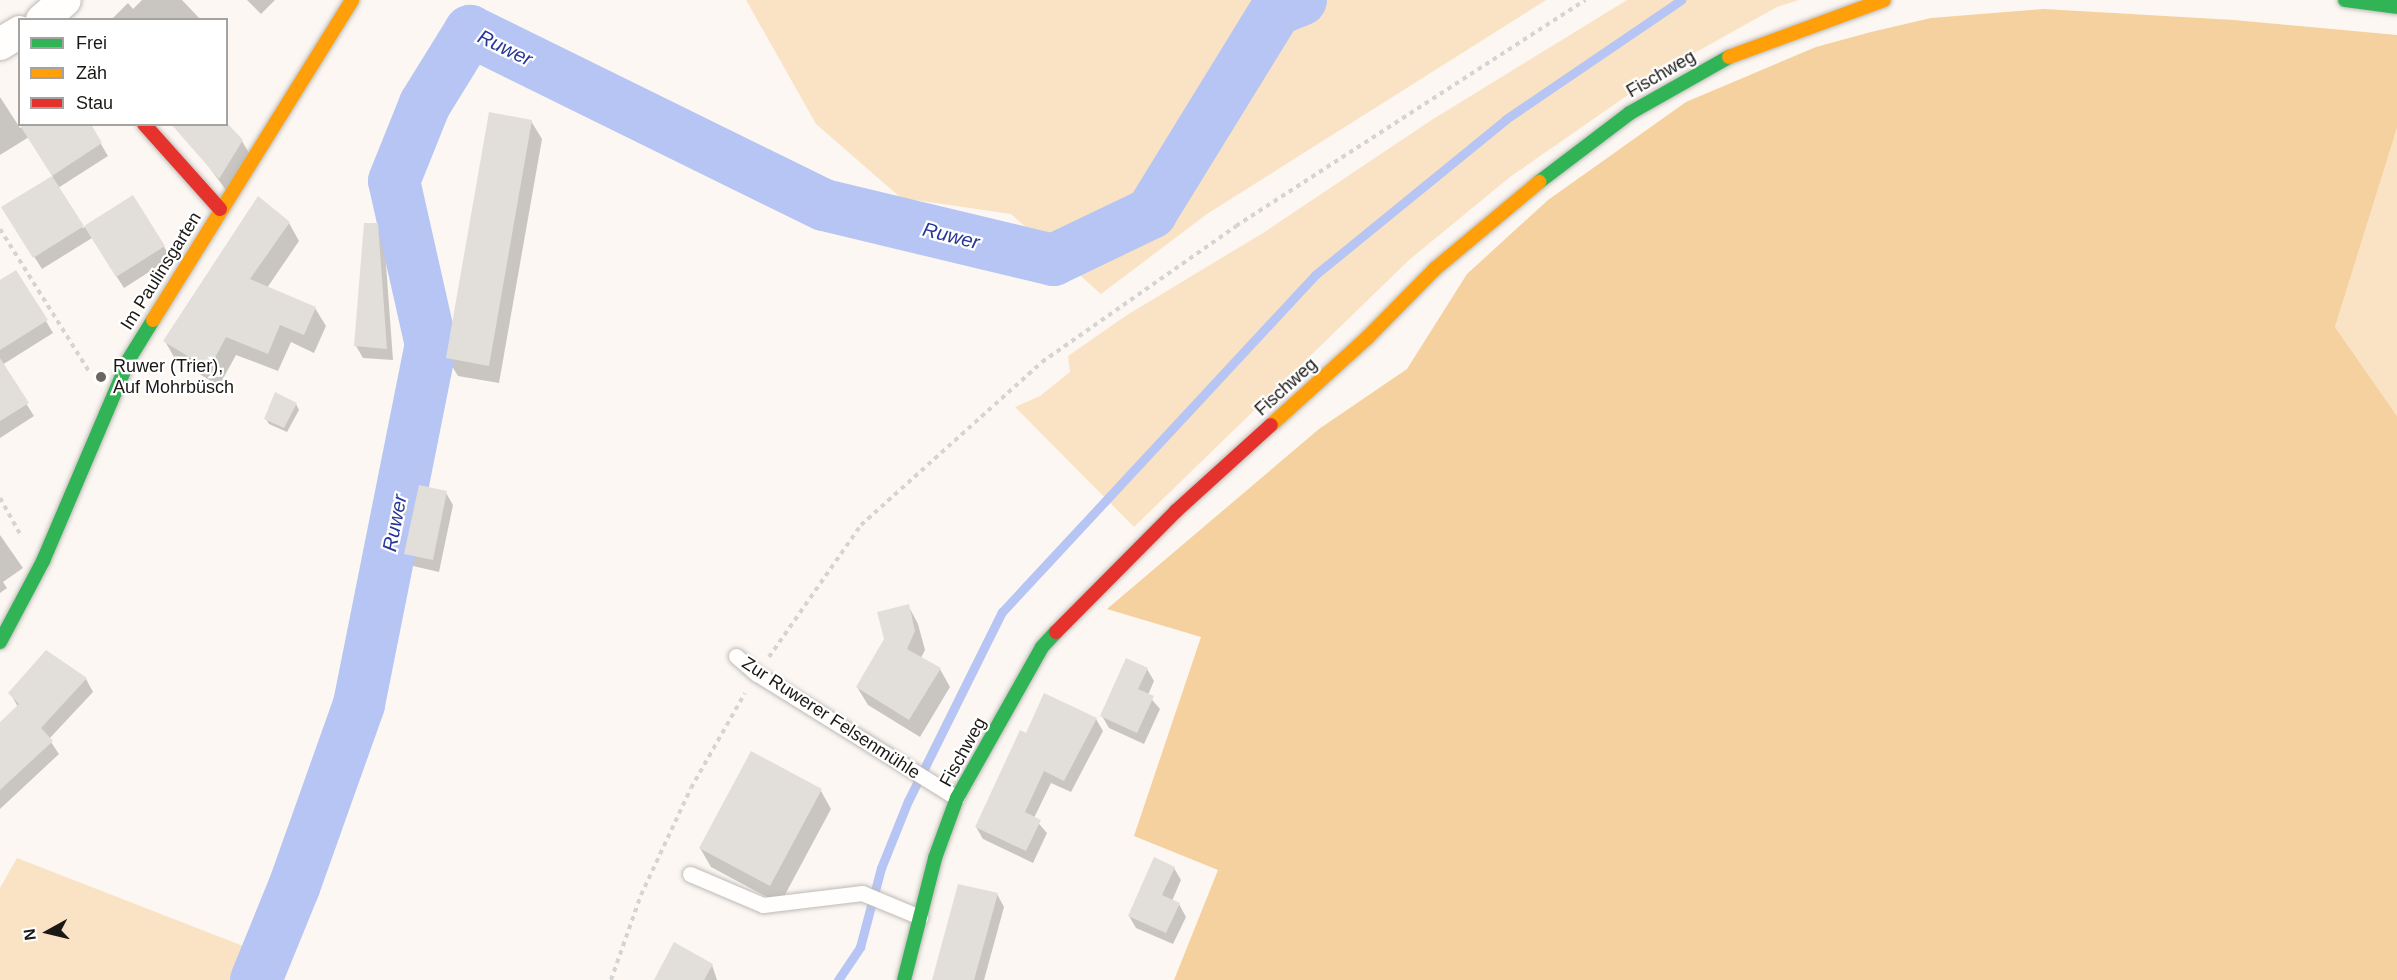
<!DOCTYPE html>
<html>
<head>
<meta charset="utf-8">
<style>
	body { margin:0 }
	#map { position:relative; width:2397px; height:980px; overflow:hidden; background:#fcf7f2; font-family:Arial,sans-serif }
	div>[style] { position:absolute }
	.green>* { inset:0; background:#fae3c4 }
	.forest>* { inset:0; background:#f4d19e }
	.shadow>* { inset:0; background:#0003 }
	.stream>* { height:9px; margin:-4.5px; padding:0 4.5px; transform-origin:4.5px; border-radius:4.5px; background:#b6c5f3 }
	.river>* { height:52px; margin:-26px; padding:0 26px; transform-origin:26px; border-radius:26px; background:#b6c5f3 }
	.building>* { inset:0; background:#e2dfdb }
	.path>* { height:4px; margin-top:-2px; transform-origin:0; background:repeating-linear-gradient(90deg,#d6d4d3 0 4.5px,transparent 0 9px) }
	.roads { filter:drop-shadow(0 0 2px #bdbab7) drop-shadow(0 0 2px #bdbab7) }
	.lane>* { height:15px; margin:-7.5px; padding:0 7.5px; transform-origin:7.5px; border-radius:7.5px; background:#fffefd }
	.street>* { height:32px; margin:-16px; padding:0 16px; transform-origin:16px; border-radius:16px; background:#fffefd }
	.fast>* { height:14px; margin:-7px; padding:0 7px; transform-origin:7px; border-radius:7px; background:#30b455 }
	.slow>* { height:14px; margin:-7px; padding:0 7px; transform-origin:7px; border-radius:7px; background:#ff9f0a }
	.jam>* { height:14px; margin:-7px; padding:0 7px; transform-origin:7px; border-radius:7px; background:#e5322d }
	.dots>* { width:16px; height:16px; translate:-50% -50%; box-sizing:border-box; border:3px solid #fff; border-radius:50% }
	span { translate:-50% -50%; white-space:nowrap; text-align:center; line-height:1.15; -webkit-text-stroke:4.5px #fff; paint-order:stroke }
	.street-label { font-size:18px; color:#1b1916 }
	.poi-label { font-size:18px; color:#1b1916 }
	.left { translate:0 -50%; text-align:left }
	.water-label { font-size:20px; color:#263796; font-style:italic }
	.legend { position:absolute; left:18px; top:18px; width:210px; height:108px; box-sizing:border-box; background:#fff; border:2px solid #a4a3a2; margin:0; padding:8px 10px; list-style:none; font-size:18px; color:#1b1916 }
	.legend li { display:flex; align-items:center; gap:12px; height:30px }
	.legend b { width:30px; border:2px solid #a4a3a2 }
	.north { position:absolute; left:18px; top:902px; width:60px; height:60px; -webkit-text-stroke:4px #fff; paint-order:stroke; rotate:262deg; font-size:16px; font-weight:700; line-height:24px; text-align:center; color:#1b1916 }
	.north::after { content:''; display:block; margin:auto; width:21px; height:27px; background:#1b1916; clip-path:polygon(50% 0,100% 100%,50% 72%,0 100%) }
</style>
</head>
<body>
<div id="map">
	<div class="green">
		<i style="clip-path:polygon(746px 0,1546px 0,1207px 214px,1101px 294px,1011px 214px,901px 198px,816px 124px)"></i>
		<i style="clip-path:polygon(1627px 0,1799px 0,1777px 7px,1664px 70px,1510px 177px,1409px 260px,1134px 527px,1015px 407px,1040px 396px,1070px 372px,1068px 356px,1127px 315px,1263px 233px,1430px 121px)"></i>
		<i style="clip-path:polygon(2397px 128px,2397px 416px,2335px 327px)"></i>
		<i style="clip-path:polygon(17px 858px,266px 955px,256px 980px,0 980px,0 888px)"></i>
	</div>
	<div class="forest">
		<i style="clip-path:polygon(2044px 9px,2234px 20px,2397px 35px,2397px 128px,2335px 327px,2397px 416px,2397px 980px,1174px 980px,1218px 870px,1134px 836px,1201px 637px,1107px 609px,1319px 429px,1407px 369px,1467px 274px,1548px 200px,1686px 102px,1816px 47px,1871px 32px,1931px 18px)"></i>
	</div>
	<div class="shadow">
		<i style="clip-path:polygon(142px 0,182px 0,201px 20px,111px 20px,128px 3px,133px 9px)"></i>
		<i style="clip-path:polygon(247px 0,275px 0,261px 14px)"></i>
		<i style="clip-path:polygon(0 97px,20px 128px,26px 124px,89px 124px,108px 156px,58px 188px,83px 228px,133px 197px,171px 258px,124px 288px,92px 238px,42px 269px,3px 208px,53px 177px,29px 137px,0 155px)"></i>
		<i style="clip-path:polygon(531px 121px,542px 139px,499px 383px,458px 376px,447px 358px)"></i>
		<i style="clip-path:polygon(188px 139px,242px 141px,249px 153px,226px 190px)"></i>
		<i style="clip-path:polygon(289px 223px,299px 241px,267px 288px,315px 308px,326px 326px,314px 353px,291px 342px,278px 371px,236px 355px,219px 386px,175px 359px,165px 341px)"></i>
		<i style="clip-path:polygon(377px 224px,384px 237px,393px 360px,363px 358px,356px 346px)"></i>
		<i style="clip-path:polygon(0 282px,46px 321px,53px 333px,2px 365px,34px 416px,0 438px)"></i>
		<i style="clip-path:polygon(296px 404px,299px 410px,287px 432px,269px 424px,266px 419px)"></i>
		<i style="clip-path:polygon(446px 493px,453px 505px,439px 572px,413px 566px,406px 554px)"></i>
		<i style="clip-path:polygon(0 535px,23px 568px,3px 582px,7px 588px,0 593px)"></i>
		<i style="clip-path:polygon(908px 605px,918px 624px,925px 650px,921px 658px,940px 669px,950px 687px,920px 737px,868px 705px,857px 687px)"></i>
		<i style="clip-path:polygon(46px 652px,86px 679px,93px 692px,49px 739px,59px 754px,0 809px,0 724px,18px 707px,10px 693px)"></i>
		<i style="clip-path:polygon(1147px 669px,1154px 681px,1148px 695px,1160px 709px,1144px 744px,1109px 728px,1102px 716px)"></i>
		<i style="clip-path:polygon(1096px 719px,1103px 731px,1071px 792px,1051px 783px,1034px 818px,1047px 833px,1033px 863px,983px 839px,976px 827px)"></i>
		<i style="clip-path:polygon(821px 791px,831px 809px,780px 904px,711px 867px,700px 848px)"></i>
		<i style="clip-path:polygon(1174px 868px,1181px 880px,1172px 901px,1179px 904px,1186px 917px,1173px 944px,1136px 928px,1129px 916px)"></i>
		<i style="clip-path:polygon(997px 894px,1004px 907px,984px 980px,933px 980px)"></i>
		<i style="clip-path:polygon(712px 965px,717px 980px,655px 980px)"></i>
	</div>
	<div class="stream">
		<i style="left:838px;top:980px;width:40px;rotate:-56deg"></i>
		<i style="left:860px;top:947px;width:82px;rotate:-75.1deg"></i>
		<i style="left:881px;top:868px;width:72px;rotate:-68.1deg"></i>
		<i style="left:908px;top:801px;width:211px;rotate:-63.6deg"></i>
		<i style="left:1002px;top:612px;width:460px;rotate:-47.1deg"></i>
		<i style="left:1315px;top:275px;width:247px;rotate:-39.2deg"></i>
		<i style="left:1506px;top:119px;width:212px;rotate:-34.2deg"></i>
	</div>
	<div class="river">
		<i style="left:256px;top:980px;width:100px;rotate:-67.8deg"></i>
		<i style="left:294px;top:887px;width:194px;rotate:-70.4deg"></i>
		<i style="left:359px;top:704px;width:366px;rotate:-78.7deg"></i>
		<i style="left:431px;top:345px;width:168px;rotate:-102.7deg"></i>
		<i style="left:394px;top:181px;width:83px;rotate:-68.1deg"></i>
		<i style="left:425px;top:104px;width:86px;rotate:-58.3deg"></i>
		<i style="left:470px;top:31px;width:394px;rotate:26.2deg"></i>
		<i style="left:824px;top:205px;width:236px;rotate:13.5deg"></i>
		<i style="left:1053px;top:260px;width:109px;rotate:-25.6deg"></i>
		<i style="left:1151px;top:213px;width:238px;rotate:-58.4deg"></i>
		<i style="left:1276px;top:10px;width:27px;rotate:-22deg"></i>
	</div>
	<div class="building">
		<i style="clip-path:polygon(489px 112px,532px 120px,489px 366px,446px 358px)"></i>
		<i style="clip-path:polygon(19px 124px,91px 124px,102px 143px,52px 176px)"></i>
		<i style="clip-path:polygon(171px 124px,228px 124px,243px 140px,219px 179px)"></i>
		<i style="clip-path:polygon(52px 176px,84px 226px,33px 258px,1px 207px)"></i>
		<i style="clip-path:polygon(133px 195px,165px 246px,116px 277px,84px 226px)"></i>
		<i style="clip-path:polygon(258px 196px,290px 222px,250px 279px,316px 307px,304px 335px,280px 325px,268px 354px,226px 337px,209px 369px,163px 341px)"></i>
		<i style="clip-path:polygon(364px 223px,378px 223px,387px 349px,354px 346px)"></i>
		<i style="clip-path:polygon(16px 270px,48px 320px,0 350px,0 280px)"></i>
		<i style="clip-path:polygon(0 358px,29px 403px,0 421px)"></i>
		<i style="clip-path:polygon(275px 392px,297px 403px,284px 428px,264px 419px)"></i>
		<i style="clip-path:polygon(419px 485px,447px 491px,433px 560px,404px 554px)"></i>
		<i style="clip-path:polygon(909px 604px,915px 631px,907px 649px,941px 668px,909px 720px,856px 687px,884px 639px,877px 612px)"></i>
		<i style="clip-path:polygon(46px 650px,87px 678px,41px 728px,53px 741px,0 790px,0 722px,19px 704px,8px 693px)"></i>
		<i style="clip-path:polygon(1126px 658px,1148px 668px,1138px 689px,1154px 696px,1137px 733px,1100px 716px)"></i>
		<i style="clip-path:polygon(1044px 693px,1097px 718px,1064px 781px,1044px 771px,1025px 812px,1041px 820px,1026px 851px,975px 827px,1020px 730px,1026px 733px)"></i>
		<i style="clip-path:polygon(751px 751px,822px 789px,770px 886px,699px 848px)"></i>
		<i style="clip-path:polygon(1154px 857px,1175px 867px,1162px 895px,1180px 903px,1166px 933px,1128px 916px)"></i>
		<i style="clip-path:polygon(958px 884px,998px 893px,974px 980px,932px 980px)"></i>
		<i style="clip-path:polygon(674px 942px,713px 964px,704px 980px,654px 980px)"></i>
	</div>
	<div class="path">
		<i style="left:0;top:229px;width:170px;rotate:58deg"></i>
		<i style="left:0;top:498px;width:41px;rotate:60.9deg"></i>
		<i style="left:769px;top:657px;width:161px;rotate:-55.1deg"></i>
		<i style="left:861px;top:525px;width:244px;rotate:-42deg"></i>
		<i style="left:1042px;top:362px;width:237px;rotate:-35deg"></i>
		<i style="left:1236px;top:226px;width:416px;rotate:-32.9deg"></i>
		<i style="left:611px;top:980px;width:90px;rotate:-70.6deg"></i>
		<i style="left:641px;top:895px;width:118px;rotate:-65deg"></i>
		<i style="left:691px;top:788px;width:109px;rotate:-60.4deg"></i>
	</div>
	<div class="roads">
		<div class="lane">
			<i style="left:736px;top:656px;width:28px;rotate:41deg"></i>
			<i style="left:757px;top:674px;width:235px;rotate:31.8deg"></i>
			<i style="left:690px;top:874px;width:79px;rotate:23deg"></i>
			<i style="left:763px;top:905px;width:100px;rotate:-6.9deg"></i>
			<i style="left:862px;top:893px;width:63px;rotate:22.5deg"></i>
		</div>
		<div class="street">
			<i style="left:42px;top:20px;width:30px;rotate:-41deg"></i>
			<i style="left:0;top:44px;width:23px;rotate:-31deg"></i>
		</div>
		<div class="fast">
			<i style="left:2345px;top:0;width:52px;rotate:7.7deg"></i>
			<i style="left:1539px;top:182px;width:114px;rotate:-37.2deg"></i>
			<i style="left:1630px;top:113px;width:114px;rotate:-29.5deg"></i>
			<i style="left:0;top:642px;width:92px;rotate:-62deg"></i>
			<i style="left:43px;top:561px;width:220px;rotate:-66.9deg"></i>
			<i style="left:129px;top:359px;width:46px;rotate:-58.4deg"></i>
			<i style="left:904px;top:980px;width:126px;rotate:-75.7deg"></i>
			<i style="left:935px;top:858px;width:64px;rotate:-69.9deg"></i>
			<i style="left:957px;top:798px;width:173px;rotate:-60.6deg"></i>
			<i style="left:1042px;top:647px;width:21px;rotate:-47deg"></i>
		</div>
		<div class="slow">
			<i style="left:1729px;top:57px;width:165px;rotate:-20.2deg"></i>
			<i style="left:153px;top:320px;width:377px;rotate:-58.1deg"></i>
			<i style="left:1271px;top:425px;width:130px;rotate:-42.2deg"></i>
			<i style="left:1367px;top:338px;width:97px;rotate:-45.4deg"></i>
			<i style="left:1435px;top:269px;width:136px;rotate:-39.9deg"></i>
		</div>
		<div class="jam">
			<i style="left:144px;top:124px;width:114px;rotate:48.2deg"></i>
			<i style="left:1056px;top:632px;width:170px;rotate:-45.2deg"></i>
			<i style="left:1176px;top:511px;width:128px;rotate:-42.2deg"></i>
		</div>
	</div>
	<div class="dots">
		<i style="left:101px;top:377px;background:#6a6763"></i>
	</div>
	<div class="street-label">
		<span style="left:1661px;top:74px;rotate:-30deg">Fischweg</span>
		<span style="left:161px;top:271px;rotate:-58deg">Im Paulinsgarten</span>
		<span style="left:1286px;top:387px;rotate:-42deg">Fischweg</span>
		<span style="left:831px;top:718px;rotate:33deg">Zur Ruwerer Felsenmühle</span>
		<span style="left:963px;top:752px;rotate:-61deg">Fischweg</span>
	</div>
	<div class="poi-label">
		<span class="left" style="left:113px;top:377px">Ruwer (Trier),<br>Auf Mohrbüsch</span>
	</div>
	<div class="water-label">
		<span style="left:505px;top:48px;rotate:26deg">Ruwer</span>
		<span style="left:951px;top:236px;rotate:14deg">Ruwer</span>
		<span style="left:395px;top:523px;rotate:-79deg">Ruwer</span>
	</div>
	<ul class="legend">
	<li><b style="height:8px;background:#30b455"></b>Frei</li>
	<li><b style="height:8px;background:#ff9f0a"></b>Zäh</li>
	<li><b style="height:8px;background:#e5322d"></b>Stau</li>
	</ul>
	<div class="north">N</div>
</div>
</body>
</html>
